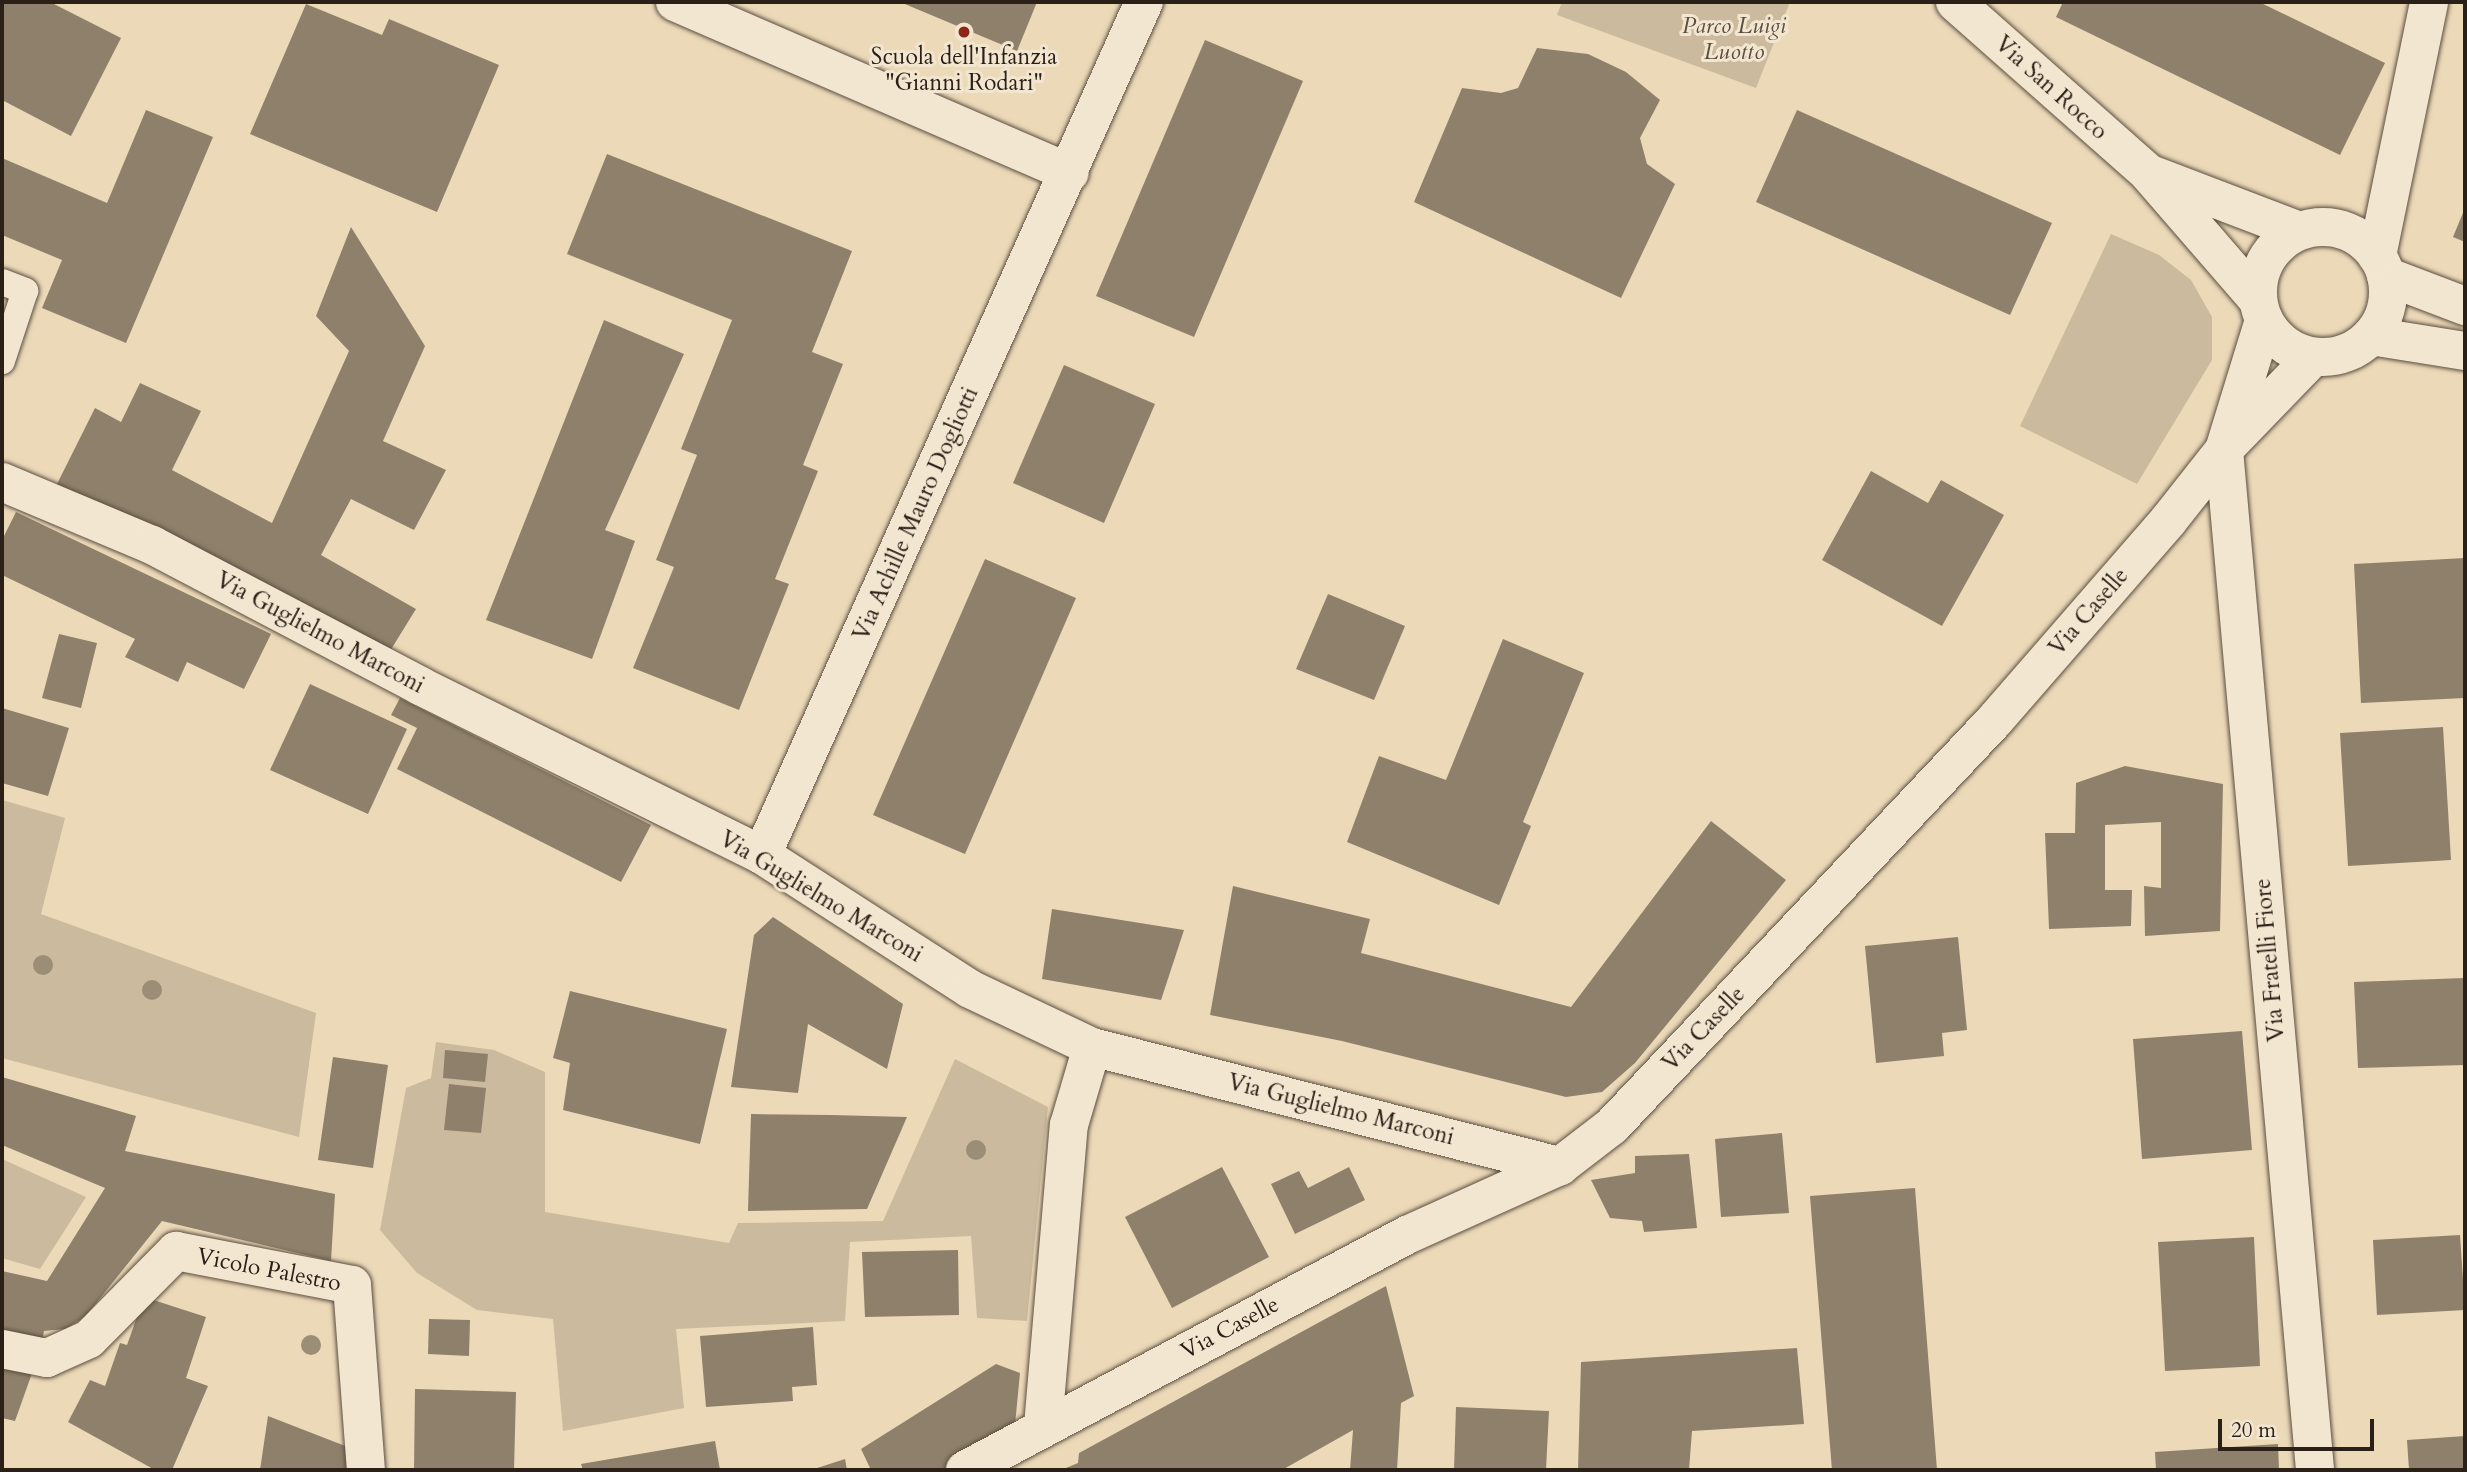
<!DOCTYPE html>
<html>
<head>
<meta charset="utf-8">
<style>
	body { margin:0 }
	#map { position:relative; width:2467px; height:1472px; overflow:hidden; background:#ecd9b8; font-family:Cardo,serif }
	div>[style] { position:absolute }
	.green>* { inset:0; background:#cbba9d }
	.building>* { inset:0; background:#8f806b }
	.roads { filter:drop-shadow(0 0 2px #5b4e40) drop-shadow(0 0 2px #5b4e40) }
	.lane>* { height:26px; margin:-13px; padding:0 13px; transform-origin:13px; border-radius:13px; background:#f3e6d1 }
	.street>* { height:38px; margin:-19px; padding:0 19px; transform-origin:19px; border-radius:19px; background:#f3e6d1 }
	.secondary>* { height:38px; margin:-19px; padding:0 19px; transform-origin:19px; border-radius:19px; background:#f3e6d1 }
	.secondary>.ring { margin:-19px; padding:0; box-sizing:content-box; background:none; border:38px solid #f3e6d1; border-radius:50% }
	.trees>* { width:20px; height:20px; margin:-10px; border-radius:50%; background:#9c8d76 }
	.dots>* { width:19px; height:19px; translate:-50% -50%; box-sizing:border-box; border:4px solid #f3e6d1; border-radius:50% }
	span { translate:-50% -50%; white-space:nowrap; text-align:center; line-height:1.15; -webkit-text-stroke:6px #f3e6d1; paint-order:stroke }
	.park-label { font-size:23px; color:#5b4e40; font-style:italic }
	.poi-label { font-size:23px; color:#2b2018 }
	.street-label { font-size:23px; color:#2b2018 }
	.frame { position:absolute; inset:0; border:4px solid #2b2018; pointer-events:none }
	.scale { position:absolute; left:2218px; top:1419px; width:156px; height:32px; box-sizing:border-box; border:4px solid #2b2018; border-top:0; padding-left:9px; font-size:21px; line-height:24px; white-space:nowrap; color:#2b2018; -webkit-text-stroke:5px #f3e6d1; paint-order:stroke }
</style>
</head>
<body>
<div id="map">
	<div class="green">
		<i style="clip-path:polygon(1562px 2px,1790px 2px,1756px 88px,1557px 15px)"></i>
		<i style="clip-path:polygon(2111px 234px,2159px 255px,2191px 280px,2212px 317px,2212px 360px,2137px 484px,2020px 426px)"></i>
		<i style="clip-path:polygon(2px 800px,65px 818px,41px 914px,316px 1013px,299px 1137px,2px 1058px)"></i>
		<i style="clip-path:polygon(436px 1042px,494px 1050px,545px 1072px,545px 1212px,729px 1243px,738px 1223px,883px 1221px,955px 1059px,1048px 1107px,1027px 1321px,977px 1318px,971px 1236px,850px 1242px,845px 1321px,676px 1329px,684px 1408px,563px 1431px,553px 1319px,477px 1310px,417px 1273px,380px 1230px,406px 1088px,431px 1078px)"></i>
		<i style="clip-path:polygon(2px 1159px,86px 1197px,40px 1269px,2px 1258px)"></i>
	</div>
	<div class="building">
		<i style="clip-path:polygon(2px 2px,50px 2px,121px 38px,71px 136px,2px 100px)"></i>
		<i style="clip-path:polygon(900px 2px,1037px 2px,1017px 51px)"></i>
		<i style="clip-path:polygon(2063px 2px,2259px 2px,2385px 63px,2340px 155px,2056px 17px)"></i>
		<i style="clip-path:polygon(306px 4px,382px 35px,389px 19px,499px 65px,437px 212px,250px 134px)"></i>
		<i style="clip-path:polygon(1205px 40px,1303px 81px,1194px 337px,1096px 296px)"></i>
		<i style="clip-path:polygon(1537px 48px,1588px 54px,1626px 72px,1660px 100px,1640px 138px,1647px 164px,1675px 184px,1621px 298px,1414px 202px,1462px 88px,1501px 93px,1518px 88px)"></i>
		<i style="clip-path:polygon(146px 110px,213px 137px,126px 343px,42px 308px,62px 260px,2px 235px,2px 158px,107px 203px)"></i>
		<i style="clip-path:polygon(1797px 110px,2052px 223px,2010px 315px,1756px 202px)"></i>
		<i style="clip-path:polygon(607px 154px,852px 251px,812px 352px,843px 364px,803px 465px,818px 471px,775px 579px,789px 584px,739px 710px,633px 668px,674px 567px,656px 560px,697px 455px,681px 449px,732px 320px,567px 254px)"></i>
		<i style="clip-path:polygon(2465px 208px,2465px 242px,2453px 237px)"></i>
		<i style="clip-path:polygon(351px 227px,425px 346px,383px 441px,446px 470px,414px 530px,351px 499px,321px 555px,416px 609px,382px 664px,56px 486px,95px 408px,121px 422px,140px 383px,201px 411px,172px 470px,272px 523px,349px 351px,316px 316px)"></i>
		<i style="clip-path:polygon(604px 320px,684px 354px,605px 530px,635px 541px,592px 659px,486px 620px)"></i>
		<i style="clip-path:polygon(1064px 365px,1155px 404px,1104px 523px,1013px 483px)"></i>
		<i style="clip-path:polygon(1871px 471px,1928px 503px,1941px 480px,2004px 515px,1942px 626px,1822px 560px)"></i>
		<i style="clip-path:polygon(16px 512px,271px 634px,244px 689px,187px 662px,178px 682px,125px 657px,135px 639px,2px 575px,2px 540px)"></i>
		<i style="clip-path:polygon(2465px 558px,2465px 698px,2361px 703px,2354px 564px)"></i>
		<i style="clip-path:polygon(985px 559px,1076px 598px,965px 854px,873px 815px)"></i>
		<i style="clip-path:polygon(1328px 594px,1405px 626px,1374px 700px,1296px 669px)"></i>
		<i style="clip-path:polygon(59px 634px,97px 643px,81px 708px,42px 698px)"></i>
		<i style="clip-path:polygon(1503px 639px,1584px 673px,1523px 822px,1531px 826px,1499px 905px,1347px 842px,1379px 756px,1446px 780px)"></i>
		<i style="clip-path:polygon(310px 684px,407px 729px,368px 814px,270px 770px)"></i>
		<i style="clip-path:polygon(400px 698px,651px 825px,621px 882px,397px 769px,417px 728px,391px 715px)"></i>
		<i style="clip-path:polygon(2px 708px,69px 728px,48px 796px,2px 783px)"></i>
		<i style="clip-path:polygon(2443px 727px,2451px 860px,2348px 866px,2340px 733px)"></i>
		<i style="clip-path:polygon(2125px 766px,2223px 784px,2220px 931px,2145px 936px,2144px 886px,2161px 888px,2161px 822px,2105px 825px,2105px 890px,2132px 890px,2131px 926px,2049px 929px,2045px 833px,2075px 833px,2076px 783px)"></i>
		<i style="clip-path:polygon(1711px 821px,1786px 880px,1635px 1063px,1602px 1092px,1566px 1097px,1342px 1041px,1210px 1015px,1233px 886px,1370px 919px,1361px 953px,1571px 1007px)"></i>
		<i style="clip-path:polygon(1052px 909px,1184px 930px,1161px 1000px,1042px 979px)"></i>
		<i style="clip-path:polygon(773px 917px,903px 1004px,887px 1069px,808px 1024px,798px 1093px,731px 1087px,754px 935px)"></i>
		<i style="clip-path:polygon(1958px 937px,1967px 1030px,1942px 1033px,1944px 1056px,1876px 1063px,1865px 946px)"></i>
		<i style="clip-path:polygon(2465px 978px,2465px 1065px,2358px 1068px,2354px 982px)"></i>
		<i style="clip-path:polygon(570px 991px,727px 1029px,700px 1144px,563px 1110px,570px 1063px,553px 1058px)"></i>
		<i style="clip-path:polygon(2242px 1031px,2252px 1150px,2142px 1159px,2133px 1039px)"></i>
		<i style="clip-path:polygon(445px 1050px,488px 1054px,485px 1082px,443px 1078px)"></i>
		<i style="clip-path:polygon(333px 1057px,388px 1065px,373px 1168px,318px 1160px)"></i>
		<i style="clip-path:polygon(2px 1077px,136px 1116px,125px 1151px,335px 1194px,331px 1261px,162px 1221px,85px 1317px,65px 1329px,44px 1331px,42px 1342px,2px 1336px,2px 1271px,47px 1281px,105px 1188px,2px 1145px)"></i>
		<i style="clip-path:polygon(449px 1084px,486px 1088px,481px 1133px,444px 1130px)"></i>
		<i style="clip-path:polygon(751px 1114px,831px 1115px,907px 1117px,867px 1209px,748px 1211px)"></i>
		<i style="clip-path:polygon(1782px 1133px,1789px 1213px,1721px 1217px,1715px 1139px)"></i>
		<i style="clip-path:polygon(1689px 1154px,1697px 1228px,1644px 1232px,1642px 1221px,1610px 1218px,1591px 1180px,1635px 1173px,1635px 1156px)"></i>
		<i style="clip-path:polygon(1222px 1167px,1269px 1257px,1172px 1308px,1125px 1217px)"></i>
		<i style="clip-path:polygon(1349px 1167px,1365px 1200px,1295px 1234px,1271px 1184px,1299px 1171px,1308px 1188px)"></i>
		<i style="clip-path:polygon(1915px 1188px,1937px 1470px,1832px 1470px,1810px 1196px)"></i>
		<i style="clip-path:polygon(2460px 1235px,2465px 1310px,2377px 1315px,2373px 1240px)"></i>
		<i style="clip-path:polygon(2254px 1237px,2260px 1366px,2165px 1371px,2158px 1242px)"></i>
		<i style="clip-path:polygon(958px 1250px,959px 1315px,865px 1317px,862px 1252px)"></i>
		<i style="clip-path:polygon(1386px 1286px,1414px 1396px,1401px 1403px,1397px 1470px,1350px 1470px,1353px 1430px,1282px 1470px,1061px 1470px,1078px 1463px,1079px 1453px)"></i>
		<i style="clip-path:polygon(144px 1297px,206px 1317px,186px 1378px,208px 1386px,172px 1470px,155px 1470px,68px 1422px,90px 1380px,105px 1386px,120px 1343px,127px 1345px)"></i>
		<i style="clip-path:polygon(429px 1319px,470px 1320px,469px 1356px,428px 1354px)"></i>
		<i style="clip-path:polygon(813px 1327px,817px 1385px,792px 1387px,793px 1401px,706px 1407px,700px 1336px)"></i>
		<i style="clip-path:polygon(1797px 1348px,1804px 1424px,1692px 1431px,1689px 1470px,1578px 1470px,1581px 1362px)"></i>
		<i style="clip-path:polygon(2px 1356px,36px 1362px,15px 1421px,2px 1418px)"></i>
		<i style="clip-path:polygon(996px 1364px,1020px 1373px,1014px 1435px,954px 1470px,871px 1470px,861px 1449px)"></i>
		<i style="clip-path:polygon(415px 1389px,516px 1392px,514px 1470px,414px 1470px)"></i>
		<i style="clip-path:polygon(1456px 1407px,1549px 1411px,1546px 1470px,1454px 1470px)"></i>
		<i style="clip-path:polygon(268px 1416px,353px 1449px,353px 1470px,260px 1470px)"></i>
		<i style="clip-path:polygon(2465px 1436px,2465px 1470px,2409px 1470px,2407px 1440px)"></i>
		<i style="clip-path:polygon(715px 1441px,720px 1470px,583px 1470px,581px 1464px)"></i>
		<i style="clip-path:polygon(2278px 1444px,2279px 1470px,2156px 1470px,2155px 1452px)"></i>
		<i style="clip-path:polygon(845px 1459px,847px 1470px,811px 1470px)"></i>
	</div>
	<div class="roads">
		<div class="lane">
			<i style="left:2px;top:282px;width:25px;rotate:21deg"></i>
			<i style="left:25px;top:291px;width:74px;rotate:108.2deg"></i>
		</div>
		<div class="street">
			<i style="left:675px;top:2px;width:430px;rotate:23.4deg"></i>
			<i style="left:1955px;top:2px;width:258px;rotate:41.5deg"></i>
			<i style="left:2148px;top:173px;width:168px;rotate:49.1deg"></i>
			<i style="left:2153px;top:175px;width:157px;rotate:20.9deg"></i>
			<i style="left:2386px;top:276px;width:85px;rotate:20.8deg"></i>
			<i style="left:2371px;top:336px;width:95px;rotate:9.1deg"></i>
			<i style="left:2px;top:482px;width:163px;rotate:22.8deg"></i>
			<i style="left:152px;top:545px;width:303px;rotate:27.7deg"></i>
			<i style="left:420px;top:686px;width:381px;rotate:26.3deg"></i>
			<i style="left:762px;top:855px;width:247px;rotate:32.8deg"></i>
			<i style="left:970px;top:989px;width:135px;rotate:25.4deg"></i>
			<i style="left:1092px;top:1047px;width:483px;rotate:14.3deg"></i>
			<i style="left:762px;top:855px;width:935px;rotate:-65.88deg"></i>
			<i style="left:2px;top:1349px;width:46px;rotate:11.3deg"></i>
			<i style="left:47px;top:1358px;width:46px;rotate:-24.3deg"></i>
			<i style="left:89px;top:1339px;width:124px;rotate:-45.3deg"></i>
			<i style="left:176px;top:1251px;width:179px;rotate:10.9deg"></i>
			<i style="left:352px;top:1285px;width:186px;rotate:85.7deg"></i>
			<i style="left:1043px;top:1426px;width:302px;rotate:-85.1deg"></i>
			<i style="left:1069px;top:1125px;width:81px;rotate:-73.6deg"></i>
			<i style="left:965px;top:1470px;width:501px;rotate:-28deg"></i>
			<i style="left:1407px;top:1235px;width:168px;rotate:-24.3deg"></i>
			<i style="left:1560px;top:1166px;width:66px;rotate:-37.6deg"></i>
			<i style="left:1612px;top:1126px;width:558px;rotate:-46.67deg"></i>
			<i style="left:1995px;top:720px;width:264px;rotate:-49deg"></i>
			<i style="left:2168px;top:521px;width:90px;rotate:-51.7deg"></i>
		</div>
		<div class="secondary">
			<i class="ring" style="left:2258px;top:227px;width:92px;height:92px"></i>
			<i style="left:2377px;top:256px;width:259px;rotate:-78.4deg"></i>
			<i style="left:2264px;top:320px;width:136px;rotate:107.1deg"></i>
			<i style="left:2224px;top:450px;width:1024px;rotate:84.9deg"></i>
			<i style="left:2230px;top:443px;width:120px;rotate:-46deg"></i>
		</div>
	</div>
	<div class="trees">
		<i style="left:43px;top:965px"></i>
		<i style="left:152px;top:990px"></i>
		<i style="left:976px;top:1150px"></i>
		<i style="left:311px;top:1345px"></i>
	</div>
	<div class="dots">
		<i style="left:964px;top:32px;background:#8f2418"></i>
	</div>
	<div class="park-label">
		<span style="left:1734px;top:39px">Parco Luigi<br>Luotto</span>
	</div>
	<div class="poi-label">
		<span style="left:964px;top:70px">Scuola dell'Infanzia<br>"Gianni Rodari"</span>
	</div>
	<div class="street-label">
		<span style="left:2051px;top:88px;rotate:42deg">Via San Rocco</span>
		<span style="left:916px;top:514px;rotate:-66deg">Via Achille Mauro Dogliotti</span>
		<span style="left:2089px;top:612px;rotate:-49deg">Via Caselle</span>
		<span style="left:320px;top:633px;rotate:28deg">Via Guglielmo Marconi</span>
		<span style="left:821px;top:897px;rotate:31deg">Via Guglielmo Marconi</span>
		<span style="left:2270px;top:960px;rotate:-95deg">Via Fratelli Fiore</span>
		<span style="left:1704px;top:1029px;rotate:-46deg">Via Caselle</span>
		<span style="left:1341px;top:1110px;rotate:14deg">Via Guglielmo Marconi</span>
		<span style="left:269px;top:1270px;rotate:11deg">Vicolo Palestro</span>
		<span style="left:1230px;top:1328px;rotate:-28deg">Via Caselle</span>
	</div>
	<div class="frame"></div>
	<div class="scale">20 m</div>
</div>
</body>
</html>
